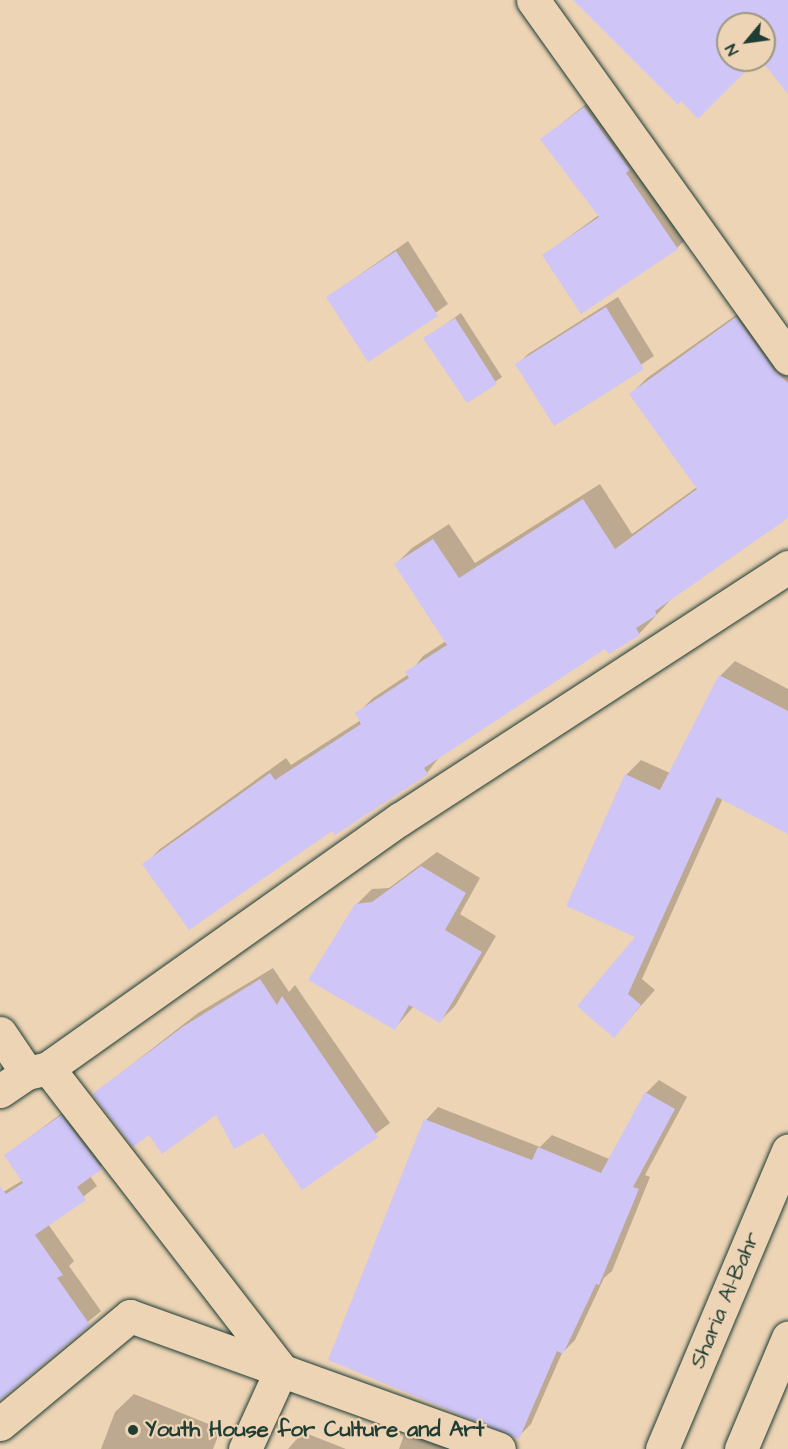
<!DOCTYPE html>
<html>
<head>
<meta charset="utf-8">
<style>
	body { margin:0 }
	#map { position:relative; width:788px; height:1449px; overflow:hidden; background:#edd4b5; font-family:"Architects Daughter",sans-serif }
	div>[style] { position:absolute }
	.shadow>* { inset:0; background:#0003 }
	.building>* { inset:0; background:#cfc5f7 }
	.roads { filter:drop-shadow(0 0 2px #1f3d34) drop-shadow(0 0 2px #1f3d34) }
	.minor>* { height:33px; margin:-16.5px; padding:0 16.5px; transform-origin:16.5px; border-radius:16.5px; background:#edd4b5 }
	.major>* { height:33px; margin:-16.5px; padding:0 16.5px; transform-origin:16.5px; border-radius:16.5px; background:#edd4b5 }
	.dots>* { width:16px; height:16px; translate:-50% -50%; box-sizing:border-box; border:3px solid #edd4b5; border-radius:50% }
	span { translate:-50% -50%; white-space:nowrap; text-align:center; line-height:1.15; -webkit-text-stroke:4.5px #edd4b5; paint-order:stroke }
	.street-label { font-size:22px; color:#1f3d34 }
	.poi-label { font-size:22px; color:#1f3d34; font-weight:700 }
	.left { translate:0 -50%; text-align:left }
	.north { position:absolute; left:716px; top:12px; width:60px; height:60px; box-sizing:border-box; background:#edd4b5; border:2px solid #9b9881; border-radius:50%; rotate:241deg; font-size:16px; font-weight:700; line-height:24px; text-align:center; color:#1f3d34 }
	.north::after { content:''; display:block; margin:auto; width:21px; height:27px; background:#1f3d34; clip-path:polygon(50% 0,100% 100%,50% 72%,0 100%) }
</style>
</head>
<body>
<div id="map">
	<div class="shadow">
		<i style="clip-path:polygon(595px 97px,688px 237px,677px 248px,544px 255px,599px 215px,542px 139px)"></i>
		<i style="clip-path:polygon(408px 241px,448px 304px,369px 360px,328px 297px)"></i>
		<i style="clip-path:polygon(618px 297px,654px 356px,554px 424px,517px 365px,528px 354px)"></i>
		<i style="clip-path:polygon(753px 303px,788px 349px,788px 515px,673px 597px,639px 634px,609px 652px,606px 647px,441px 755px,427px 773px,333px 829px,144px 865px,160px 849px,286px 758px,291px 765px,361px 720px,357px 714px,373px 698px,409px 674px,423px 656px,446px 641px,396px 564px,412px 548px,449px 524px,475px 563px,600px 484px,632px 534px,697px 487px,631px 394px,647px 378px)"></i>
		<i style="clip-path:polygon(461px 313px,502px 377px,467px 401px,425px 339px)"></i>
		<i style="clip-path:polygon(735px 661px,788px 689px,788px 832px,723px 798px,642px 979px,655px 990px,614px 1036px,638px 936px,568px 905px,626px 775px,641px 760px,670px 773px,720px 676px)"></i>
		<i style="clip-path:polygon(437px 852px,480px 878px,460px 914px,496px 936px,455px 1006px,440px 1021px,414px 1006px,395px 1028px,356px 905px,372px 889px,389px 888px)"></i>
		<i style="clip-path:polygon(273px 968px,289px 992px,295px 985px,390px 1123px,303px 1188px,263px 1131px,216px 1113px,150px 1133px,94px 1094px,198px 1013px)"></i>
		<i style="clip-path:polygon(659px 1080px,687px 1097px,645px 1175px,650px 1177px,612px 1271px,604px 1278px,575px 1340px,562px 1353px,531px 1424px,518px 1437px,330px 1359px,426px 1120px,438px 1107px,540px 1147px,552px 1135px,609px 1159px,646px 1093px)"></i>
		<i style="clip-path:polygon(74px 1104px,113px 1155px,90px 1176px,97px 1186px,48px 1224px,74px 1261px,69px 1266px,101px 1311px,0 1395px,0 1194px,23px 1180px,6px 1155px)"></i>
		<i style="clip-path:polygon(134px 1394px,221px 1429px,213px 1449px,101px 1449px,115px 1412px)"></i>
		<i style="clip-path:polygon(417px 1422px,495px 1449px,399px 1449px,404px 1435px)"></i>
		<i style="clip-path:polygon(303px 1432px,346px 1449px,288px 1449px)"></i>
	</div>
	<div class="building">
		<i style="clip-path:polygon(573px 0,788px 0,788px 94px,761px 60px,764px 60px,764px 24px,728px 24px,728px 60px,757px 60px,698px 119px,681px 101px,678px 105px)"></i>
		<i style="clip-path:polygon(584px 107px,630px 170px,626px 173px,678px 249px,581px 314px,542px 255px,599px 217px,540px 139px)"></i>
		<i style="clip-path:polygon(396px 251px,438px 316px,368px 362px,326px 297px)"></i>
		<i style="clip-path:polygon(606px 307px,644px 369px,554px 426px,515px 364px)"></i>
		<i style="clip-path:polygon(736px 317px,773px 369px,788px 383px,788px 518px,655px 611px,657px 615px,636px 628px,640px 635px,609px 654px,605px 649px,424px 768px,428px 774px,335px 835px,332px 831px,189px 930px,142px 864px,270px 773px,275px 780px,361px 724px,355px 713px,409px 678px,405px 672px,447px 645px,394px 564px,433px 539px,459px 578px,583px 499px,615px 549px,697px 489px,629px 394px)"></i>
		<i style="clip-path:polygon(455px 318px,497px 384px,467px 403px,423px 338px)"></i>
		<i style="clip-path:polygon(719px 675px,788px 711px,788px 834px,717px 797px,628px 994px,641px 1005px,614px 1038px,577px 1006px,635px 937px,566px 906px,625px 774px,660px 790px)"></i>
		<i style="clip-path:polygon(421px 866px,466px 893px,445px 930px,482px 952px,440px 1023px,409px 1005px,395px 1030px,308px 980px,355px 904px,372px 902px)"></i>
		<i style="clip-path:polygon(260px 979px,277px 1005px,282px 996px,378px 1137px,302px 1190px,263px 1133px,234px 1149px,216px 1115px,162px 1154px,149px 1135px,133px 1147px,92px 1094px,184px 1026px)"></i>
		<i style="clip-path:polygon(645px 1092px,675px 1109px,633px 1187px,639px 1189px,599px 1285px,596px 1284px,563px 1354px,557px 1351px,519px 1439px,328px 1360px,424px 1119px,532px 1160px,538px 1147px,601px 1173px)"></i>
		<i style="clip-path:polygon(61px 1115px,102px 1169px,77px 1187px,86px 1200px,35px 1235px,63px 1275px,57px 1278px,90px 1325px,0 1400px,0 1186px,6px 1194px,23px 1183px,4px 1155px)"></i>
	</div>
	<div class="roads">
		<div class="minor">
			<i style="left:533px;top:0;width:440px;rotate:54.5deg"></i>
			<i style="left:0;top:1033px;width:48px;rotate:56deg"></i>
			<i style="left:48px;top:1068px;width:381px;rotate:52.3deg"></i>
			<i style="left:0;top:1091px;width:32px;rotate:-34deg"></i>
			<i style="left:27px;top:1073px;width:22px;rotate:-13deg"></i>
			<i style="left:48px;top:1068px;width:431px;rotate:-35.3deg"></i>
			<i style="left:400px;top:819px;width:463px;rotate:-33deg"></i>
			<i style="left:0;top:1424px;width:169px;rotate:-39.7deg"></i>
			<i style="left:130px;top:1316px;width:392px;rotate:19.8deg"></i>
			<i style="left:245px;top:1449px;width:87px;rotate:-65.5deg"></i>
		</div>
		<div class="major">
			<i style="left:662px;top:1449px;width:324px;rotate:-67.1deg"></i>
			<i style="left:741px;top:1449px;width:121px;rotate:-67.1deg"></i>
		</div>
	</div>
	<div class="dots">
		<i style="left:133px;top:1430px;background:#1f3d34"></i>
	</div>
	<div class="street-label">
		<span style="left:725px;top:1300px;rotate:-67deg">Sharia Al-Bahr</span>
	</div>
	<div class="poi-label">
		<span class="left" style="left:145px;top:1430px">Youth House for Culture and Art</span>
	</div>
	<div class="north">N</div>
</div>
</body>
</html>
